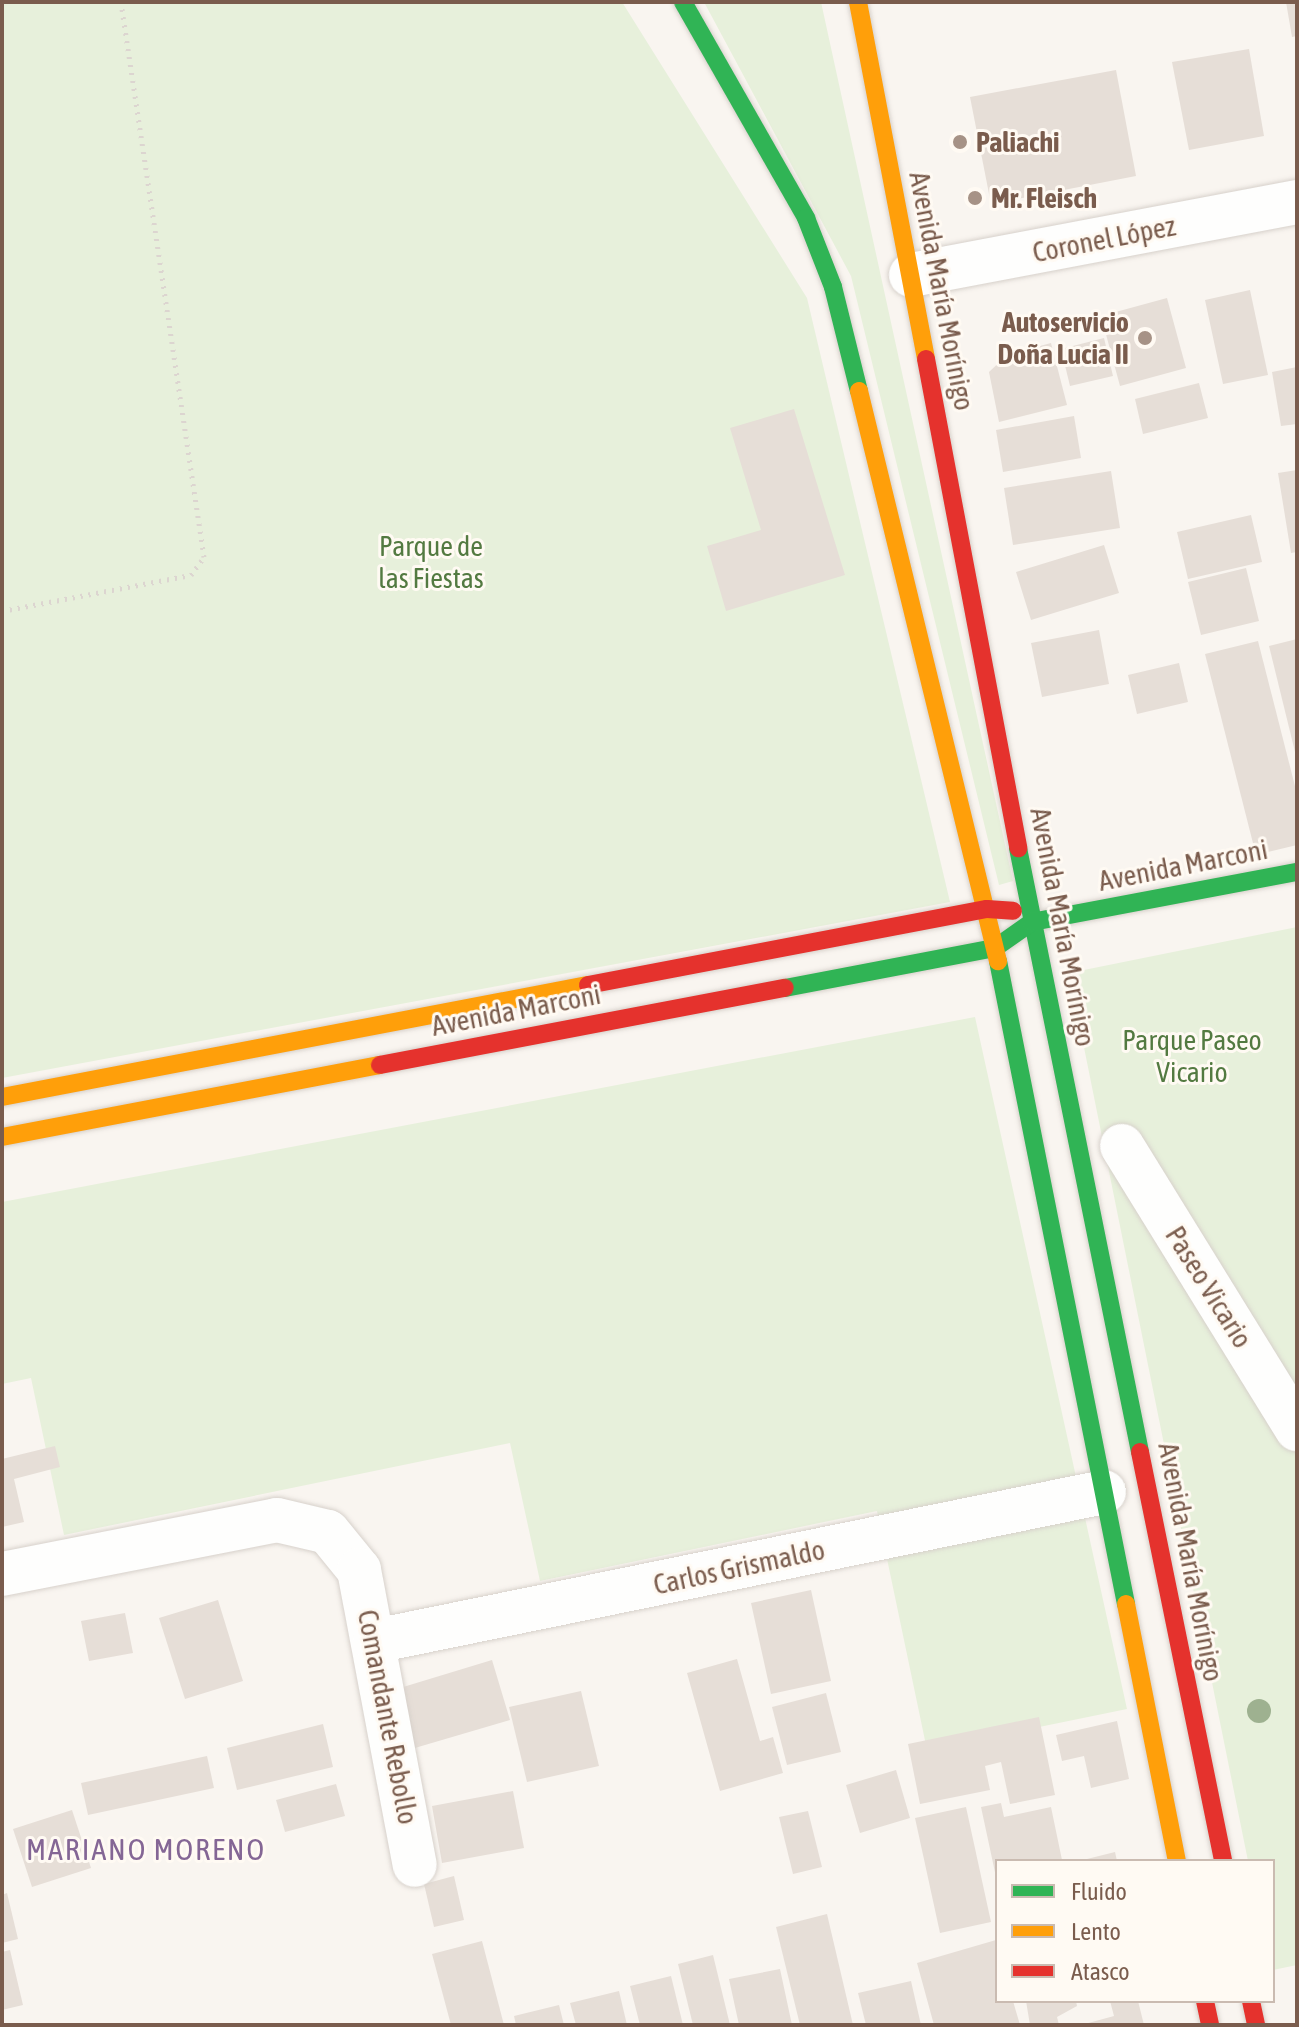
<!DOCTYPE html>
<html>
<head>
<meta charset="utf-8">
<style>
	body { margin:0 }
	#map { position:relative; width:1299px; height:2027px; overflow:hidden; background:#f9f5f0; font-family:"Asap Condensed",sans-serif }
	div>[style] { position:absolute }
	.green>* { inset:0; background:#e7f0db }
	.building>* { inset:0; background:#e6ded7 }
	.path>* { height:5px; margin-top:-2.5px; transform-origin:0; background:repeating-linear-gradient(90deg,#dcd5d0 0 2px,transparent 0 8px) }
	.roads { filter:drop-shadow(0 0 2px #d7d1cb) drop-shadow(0 0 2px #d7d1cb) }
	.street>* { height:44px; margin:-22px; padding:0 22px; transform-origin:22px; border-radius:22px; background:#fefefd }
	.fast>* { height:18px; margin:-9px; padding:0 9px; transform-origin:9px; border-radius:9px; background:#30b455 }
	.slow>* { height:18px; margin:-9px; padding:0 9px; transform-origin:9px; border-radius:9px; background:#ff9f0a }
	.jam>* { height:18px; margin:-9px; padding:0 9px; transform-origin:9px; border-radius:9px; background:#e5322d }
	.trees>* { width:24px; height:24px; margin:-12px; border-radius:50%; background:#9eb190 }
	.dots>* { width:22px; height:22px; translate:-50% -50%; box-sizing:border-box; border:4px solid #fffaf3; border-radius:50% }
	span { translate:-50% -50%; white-space:nowrap; text-align:center; line-height:1.15; -webkit-text-stroke:6px #fffaf3; paint-order:stroke }
	.poi-label { font-size:28px; color:#7a5c4d; font-weight:700 }
	.left { translate:0 -50%; text-align:left }
	.right { translate:-100% -50%; text-align:right }
	.street-label { font-size:28px; color:#7a5c4d }
	.park-label { font-size:28px; color:#537a41 }
	.neighbourhood-label { font-size:30px; color:#846695; letter-spacing:2px }
	.frame { position:absolute; inset:0; border:4px solid #7a5c4d; pointer-events:none }
	.legend { position:absolute; left:995px; top:1859px; width:280px; height:144px; box-sizing:border-box; background:#fffaf3; border:2px solid #cabbb1; margin:0; padding:10px 14px; list-style:none; font-size:24px; color:#7a5c4d }
	.legend li { display:flex; align-items:center; gap:16px; height:40px }
	.legend b { width:40px; border:2px solid #cabbb1 }
</style>
</head>
<body>
<div id="map">
	<div class="green">
		<i style="clip-path:polygon(2px 2px,622px 2px,807px 298px,950px 902px,2px 1078px)"></i>
		<i style="clip-path:polygon(704px 2px,821px 2px,1013px 881px,999px 885px,851px 276px)"></i>
		<i style="clip-path:polygon(1297px 927px,1297px 1965px,1273px 1970px,1273px 1861px,1248px 1861px,1069px 973px)"></i>
		<i style="clip-path:polygon(975px 1017px,1127px 1709px,927px 1750px,877px 1511px,540px 1581px,510px 1443px,64px 1535px,31px 1378px,2px 1384px,2px 1202px)"></i>
	</div>
	<div class="building">
		<i style="clip-path:polygon(1286px 2px,1297px 2px,1297px 36px,1292px 37px)"></i>
		<i style="clip-path:polygon(1249px 49px,1264px 136px,1189px 150px,1172px 62px)"></i>
		<i style="clip-path:polygon(1116px 70px,1136px 176px,991px 204px,970px 97px)"></i>
		<i style="clip-path:polygon(1250px 290px,1268px 375px,1223px 384px,1205px 300px)"></i>
		<i style="clip-path:polygon(1167px 298px,1186px 368px,1120px 386px,1101px 316px)"></i>
		<i style="clip-path:polygon(1104px 338px,1113px 376px,1070px 386px,1061px 349px)"></i>
		<i style="clip-path:polygon(1051px 343px,1067px 405px,999px 422px,989px 372px,1007px 355px)"></i>
		<i style="clip-path:polygon(1297px 367px,1297px 424px,1281px 426px,1272px 372px)"></i>
		<i style="clip-path:polygon(1199px 383px,1208px 418px,1143px 434px,1135px 399px)"></i>
		<i style="clip-path:polygon(794px 409px,845px 575px,726px 611px,707px 546px,761px 530px,730px 428px)"></i>
		<i style="clip-path:polygon(1074px 416px,1081px 458px,1003px 472px,996px 430px)"></i>
		<i style="clip-path:polygon(1297px 470px,1297px 552px,1291px 553px,1278px 473px)"></i>
		<i style="clip-path:polygon(1111px 471px,1120px 528px,1013px 545px,1004px 488px)"></i>
		<i style="clip-path:polygon(1251px 515px,1262px 562px,1188px 579px,1177px 532px)"></i>
		<i style="clip-path:polygon(1104px 545px,1119px 593px,1031px 620px,1016px 572px)"></i>
		<i style="clip-path:polygon(1246px 568px,1259px 621px,1201px 635px,1188px 582px)"></i>
		<i style="clip-path:polygon(1099px 630px,1109px 684px,1042px 697px,1031px 643px)"></i>
		<i style="clip-path:polygon(1297px 639px,1297px 756px,1296px 756px,1269px 646px)"></i>
		<i style="clip-path:polygon(1258px 641px,1297px 794px,1297px 845px,1256px 855px,1205px 654px)"></i>
		<i style="clip-path:polygon(1179px 663px,1188px 702px,1137px 714px,1128px 675px)"></i>
		<i style="clip-path:polygon(55px 1446px,60px 1467px,14px 1479px,24px 1522px,2px 1527px,2px 1459px)"></i>
		<i style="clip-path:polygon(811px 1590px,831px 1681px,771px 1694px,751px 1603px)"></i>
		<i style="clip-path:polygon(218px 1600px,243px 1681px,185px 1699px,159px 1618px)"></i>
		<i style="clip-path:polygon(125px 1613px,133px 1653px,89px 1661px,81px 1621px)"></i>
		<i style="clip-path:polygon(737px 1659px,760px 1741px,773px 1737px,783px 1773px,720px 1791px,687px 1673px)"></i>
		<i style="clip-path:polygon(492px 1660px,510px 1720px,408px 1750px,390px 1691px)"></i>
		<i style="clip-path:polygon(581px 1691px,599px 1766px,527px 1782px,509px 1707px)"></i>
		<i style="clip-path:polygon(826px 1693px,841px 1752px,787px 1765px,772px 1707px)"></i>
		<i style="clip-path:polygon(1039px 1717px,1055px 1795px,1010px 1804px,1001px 1762px,985px 1766px,990px 1790px,920px 1804px,908px 1744px)"></i>
		<i style="clip-path:polygon(1117px 1721px,1129px 1779px,1091px 1788px,1084px 1756px,1062px 1761px,1056px 1735px)"></i>
		<i style="clip-path:polygon(323px 1724px,333px 1767px,237px 1790px,227px 1748px)"></i>
		<i style="clip-path:polygon(207px 1756px,214px 1788px,88px 1815px,81px 1783px)"></i>
		<i style="clip-path:polygon(896px 1770px,910px 1818px,860px 1833px,846px 1785px)"></i>
		<i style="clip-path:polygon(336px 1784px,345px 1816px,285px 1832px,276px 1800px)"></i>
		<i style="clip-path:polygon(513px 1791px,524px 1848px,442px 1863px,432px 1806px)"></i>
		<i style="clip-path:polygon(1001px 1803px,1004px 1817px,1051px 1807px,1062px 1860px,997px 1861px,996px 1877px,981px 1807px)"></i>
		<i style="clip-path:polygon(966px 1807px,991px 1922px,940px 1933px,915px 1818px)"></i>
		<i style="clip-path:polygon(72px 1810px,91px 1868px,32px 1887px,13px 1829px)"></i>
		<i style="clip-path:polygon(808px 1811px,822px 1867px,793px 1874px,779px 1817px)"></i>
		<i style="clip-path:polygon(1115px 1852px,1117px 1861px,1083px 1861px,1083px 1860px)"></i>
		<i style="clip-path:polygon(454px 1876px,464px 1920px,434px 1927px,424px 1884px)"></i>
		<i style="clip-path:polygon(7px 1893px,18px 1939px,2px 1943px,2px 1895px)"></i>
		<i style="clip-path:polygon(827px 1914px,853px 2025px,800px 2025px,776px 1927px)"></i>
		<i style="clip-path:polygon(996px 1940px,997px 2001px,1013px 2001px,1020px 2025px,934px 2025px,917px 1963px)"></i>
		<i style="clip-path:polygon(482px 1941px,504px 2025px,451px 2025px,432px 1954px)"></i>
		<i style="clip-path:polygon(10px 1950px,23px 2005px,2px 2010px,2px 1952px)"></i>
		<i style="clip-path:polygon(713px 1955px,730px 2025px,693px 2025px,678px 1964px)"></i>
		<i style="clip-path:polygon(780px 1969px,792px 2025px,739px 2025px,729px 1979px)"></i>
		<i style="clip-path:polygon(671px 1976px,683px 2025px,640px 2025px,630px 1986px)"></i>
		<i style="clip-path:polygon(911px 1981px,921px 2025px,866px 2025px,858px 1993px)"></i>
		<i style="clip-path:polygon(619px 1991px,627px 2025px,576px 2025px,570px 2003px)"></i>
		<i style="clip-path:polygon(1026px 2001px,1076px 2001px,1077px 2006px,1057px 2017px,1059px 2025px,1030px 2025px)"></i>
		<i style="clip-path:polygon(1110px 2001px,1138px 2001px,1144px 2025px,1081px 2025px,1114px 2016px)"></i>
		<i style="clip-path:polygon(559px 2005px,564px 2025px,516px 2025px,514px 2016px)"></i>
	</div>
	<div class="path">
		<i style="left:2px;top:611px;width:192px;rotate:-10.8deg"></i>
		<i style="left:191px;top:575px;width:22px;rotate:-54deg"></i>
		<i style="left:204px;top:557px;width:561px;rotate:-98.51deg"></i>
	</div>
	<div class="roads">
		<div class="street">
			<i style="left:911px;top:275px;width:393px;rotate:-10.7deg"></i>
			<i style="left:1122px;top:1146px;width:333px;rotate:58.3deg"></i>
			<i style="left:2px;top:1574px;width:280px;rotate:-11.1deg"></i>
			<i style="left:277px;top:1520px;width:52px;rotate:13.2deg"></i>
			<i style="left:328px;top:1532px;width:49px;rotate:50.8deg"></i>
			<i style="left:359px;top:1570px;width:300px;rotate:79.3deg"></i>
			<i style="left:375px;top:1641px;width:744px;rotate:-11.55deg"></i>
		</div>
		<div class="fast">
			<i style="left:683px;top:2px;width:249px;rotate:60.3deg"></i>
			<i style="left:806px;top:218px;width:74px;rotate:68.6deg"></i>
			<i style="left:833px;top:287px;width:107px;rotate:76deg"></i>
			<i style="left:1018px;top:848px;width:616px;rotate:78.58deg"></i>
			<i style="left:998px;top:961px;width:656px;rotate:78.74deg"></i>
			<i style="left:785px;top:988px;width:214px;rotate:-10.8deg"></i>
			<i style="left:995px;top:948px;width:45px;rotate:-35.1deg"></i>
			<i style="left:1032px;top:922px;width:270px;rotate:-10.7deg"></i>
		</div>
		<div class="slow">
			<i style="left:858px;top:2px;width:363px;rotate:79.2deg"></i>
			<i style="left:859px;top:391px;width:587px;rotate:76.3deg"></i>
			<i style="left:2px;top:1097px;width:597px;rotate:-10.82deg"></i>
			<i style="left:2px;top:1137px;width:385px;rotate:-10.8deg"></i>
			<i style="left:1126px;top:1604px;width:262px;rotate:78.8deg"></i>
		</div>
		<div class="jam">
			<i style="left:926px;top:359px;width:498px;rotate:79.3deg"></i>
			<i style="left:588px;top:985px;width:406px;rotate:-10.8deg"></i>
			<i style="left:987px;top:909px;width:26px;rotate:4deg"></i>
			<i style="left:380px;top:1065px;width:412px;rotate:-10.8deg"></i>
			<i style="left:1140px;top:1452px;width:417px;rotate:78.5deg"></i>
			<i style="left:1205px;top:2001px;width:25px;rotate:78deg"></i>
			<i style="left:1251px;top:2001px;width:25px;rotate:78deg"></i>
		</div>
	</div>
	<div class="trees">
		<i style="left:1259px;top:1711px"></i>
	</div>
	<div class="dots">
		<i style="left:960px;top:142px;background:#a69286"></i>
		<i style="left:975px;top:198px;background:#a69286"></i>
		<i style="left:1145px;top:338px;background:#a69286"></i>
	</div>
	<div class="poi-label">
		<span class="left" style="left:976px;top:142px">Paliachi</span>
		<span class="left" style="left:991px;top:198px">Mr. Fleisch</span>
		<span class="right" style="left:1129px;top:338px">Autoservicio<br>Doña Lucia II</span>
	</div>
	<div class="street-label">
		<span style="left:1104px;top:239px;rotate:-11deg">Coronel López</span>
		<span style="left:942px;top:291px;rotate:79deg">Avenida María Morínigo</span>
		<span style="left:1183px;top:865px;rotate:-11deg">Avenida Marconi</span>
		<span style="left:1063px;top:927px;rotate:79deg">Avenida María Morínigo</span>
		<span style="left:516px;top:1010px;rotate:-11deg">Avenida Marconi</span>
		<span style="left:1209px;top:1287px;rotate:58deg">Paseo Vicario</span>
		<span style="left:1191px;top:1562px;rotate:79deg">Avenida María Morínigo</span>
		<span style="left:739px;top:1567px;rotate:-12deg">Carlos Grismaldo</span>
		<span style="left:388px;top:1717px;rotate:79deg">Comandante Rebollo</span>
	</div>
	<div class="park-label">
		<span style="left:431px;top:562px">Parque de<br>las Fiestas</span>
		<span style="left:1192px;top:1056px">Parque Paseo<br>Vicario</span>
	</div>
	<div class="neighbourhood-label">
		<span style="left:146px;top:1849px">MARIANO MORENO</span>
	</div>
	<div class="frame"></div>
	<ul class="legend">
	<li><b style="height:10px;background:#30b455"></b>Fluido</li>
	<li><b style="height:10px;background:#ff9f0a"></b>Lento</li>
	<li><b style="height:10px;background:#e5322d"></b>Atasco</li>
	</ul>
</div>
</body>
</html>
